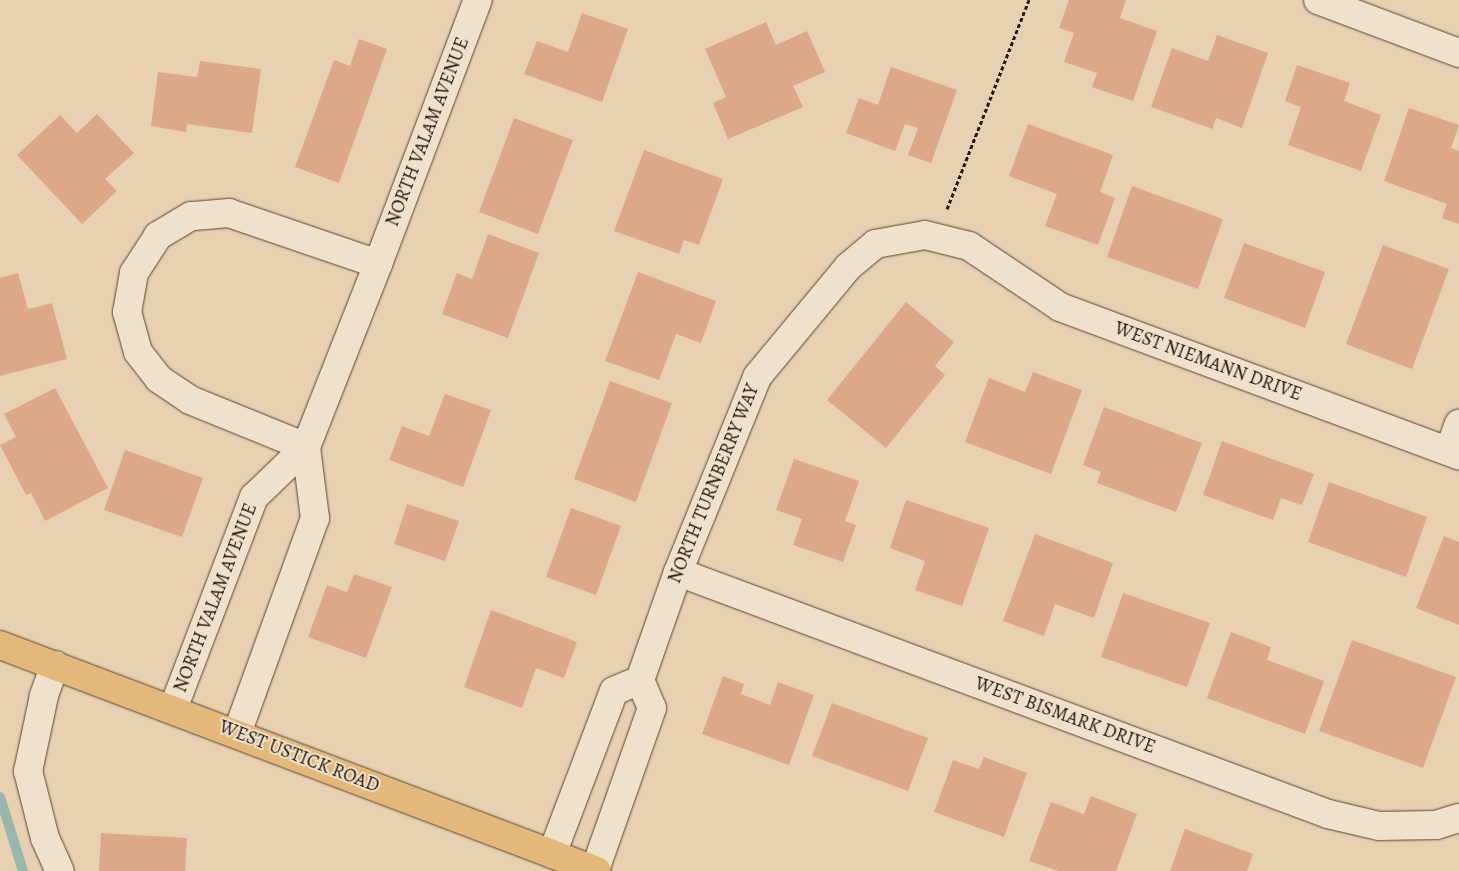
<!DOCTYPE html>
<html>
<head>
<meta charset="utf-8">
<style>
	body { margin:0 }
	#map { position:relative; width:1459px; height:871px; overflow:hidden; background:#e7d1b0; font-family:Alegreya,serif }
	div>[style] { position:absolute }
	.stream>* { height:10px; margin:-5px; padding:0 5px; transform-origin:5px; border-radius:5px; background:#97b7ae }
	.building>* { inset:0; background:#dda889 }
	.path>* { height:3px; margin-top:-1.5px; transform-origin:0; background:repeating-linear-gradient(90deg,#27190b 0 4px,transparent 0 6.5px) }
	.roads { filter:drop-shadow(0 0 1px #574734) drop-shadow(0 0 1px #574734) }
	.minor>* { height:28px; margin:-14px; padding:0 14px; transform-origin:14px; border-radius:14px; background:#efe1cc }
	.major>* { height:28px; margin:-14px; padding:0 14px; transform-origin:14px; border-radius:14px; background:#e4b878 }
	span { translate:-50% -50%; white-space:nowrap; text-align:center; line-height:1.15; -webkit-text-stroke:4px #efe1cc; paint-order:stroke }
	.street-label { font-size:19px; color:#27190b }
</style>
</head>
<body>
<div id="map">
	<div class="stream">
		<i style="left:0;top:797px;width:77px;rotate:72.7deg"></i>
	</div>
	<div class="building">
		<i style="clip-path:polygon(1069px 0,1126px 0,1120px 18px,1157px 31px,1133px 101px,1092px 87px,1097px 73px,1064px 62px,1074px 33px,1059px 28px)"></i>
		<i style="clip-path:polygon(582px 13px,628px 29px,602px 102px,524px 74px,537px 41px,568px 52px)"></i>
		<i style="clip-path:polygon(766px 22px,776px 45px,807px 31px,825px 72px,793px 86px,803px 107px,728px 139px,713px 103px,726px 97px,705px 49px)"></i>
		<i style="clip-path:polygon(1217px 35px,1268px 53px,1242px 128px,1216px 118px,1213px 129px,1151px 107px,1172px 48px,1208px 61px)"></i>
		<i style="clip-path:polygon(359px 39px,387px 49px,339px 183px,295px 167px,334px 60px,350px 66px)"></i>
		<i style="clip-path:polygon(200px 61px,261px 69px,252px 133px,187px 124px,186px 132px,151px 126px,158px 72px,197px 77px)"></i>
		<i style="clip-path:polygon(1297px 65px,1350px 83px,1344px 101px,1381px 115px,1361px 171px,1288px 145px,1301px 107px,1285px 101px)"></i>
		<i style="clip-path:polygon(891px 67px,957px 90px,931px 163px,908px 155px,918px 128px,905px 124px,895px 151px,846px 133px,859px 98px,878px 105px)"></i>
		<i style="clip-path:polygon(1409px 108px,1459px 125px,1451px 148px,1459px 151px,1459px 224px,1442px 218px,1447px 204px,1384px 181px)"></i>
		<i style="clip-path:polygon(97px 114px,134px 153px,105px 179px,117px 191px,82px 224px,17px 155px,60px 115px,77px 133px)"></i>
		<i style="clip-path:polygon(514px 118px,573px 140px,538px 234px,479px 212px)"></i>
		<i style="clip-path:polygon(1028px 124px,1113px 155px,1100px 192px,1115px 198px,1098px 245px,1045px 226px,1057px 194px,1009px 176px)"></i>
		<i style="clip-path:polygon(644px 150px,723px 179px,699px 245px,684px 240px,679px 254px,614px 231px)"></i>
		<i style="clip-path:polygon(1132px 186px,1223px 219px,1198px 289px,1107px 257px)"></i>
		<i style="clip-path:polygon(488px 234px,539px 253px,508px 338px,442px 314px,457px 273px,472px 279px)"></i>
		<i style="clip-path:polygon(1244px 243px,1325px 272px,1305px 328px,1224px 298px)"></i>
		<i style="clip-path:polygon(1383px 245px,1449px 269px,1412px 369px,1346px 344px)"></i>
		<i style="clip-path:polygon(638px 272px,716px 301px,701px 343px,676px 334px,659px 380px,605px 361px)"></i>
		<i style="clip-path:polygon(18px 273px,28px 309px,52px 303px,67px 359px,0 376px,0 278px)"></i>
		<i style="clip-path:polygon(906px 302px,954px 342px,935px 366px,945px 375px,886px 448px,827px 400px)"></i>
		<i style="clip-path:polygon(1033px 372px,1082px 390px,1051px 474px,965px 442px,989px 378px,1025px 392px)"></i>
		<i style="clip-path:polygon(610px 381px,672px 403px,636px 502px,574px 479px)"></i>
		<i style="clip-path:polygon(55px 388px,108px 488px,45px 521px,31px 493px,26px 495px,0 445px,16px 437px,4px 414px)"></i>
		<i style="clip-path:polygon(445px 394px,491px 410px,463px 487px,389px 460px,402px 426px,429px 436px)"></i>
		<i style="clip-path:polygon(1104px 407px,1202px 443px,1176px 512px,1097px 483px,1101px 472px,1083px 465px)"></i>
		<i style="clip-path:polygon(1222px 441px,1314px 474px,1302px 505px,1281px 498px,1273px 520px,1203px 495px)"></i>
		<i style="clip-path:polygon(125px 450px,203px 478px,182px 537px,104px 510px)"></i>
		<i style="clip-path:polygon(794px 459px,859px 481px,845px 521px,856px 525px,843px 562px,793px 545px,802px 519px,776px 510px)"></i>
		<i style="clip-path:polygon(1329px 482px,1427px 517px,1406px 577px,1308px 542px)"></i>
		<i style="clip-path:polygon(906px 500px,989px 528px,962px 606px,915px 590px,925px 561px,890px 548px)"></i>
		<i style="clip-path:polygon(407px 504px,459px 521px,445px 561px,394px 544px)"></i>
		<i style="clip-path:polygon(571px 508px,621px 526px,596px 595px,546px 577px)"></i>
		<i style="clip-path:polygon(1035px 534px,1113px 563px,1094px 618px,1055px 604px,1044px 636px,1003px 621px)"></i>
		<i style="clip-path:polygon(1444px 536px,1459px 542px,1459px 625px,1416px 608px)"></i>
		<i style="clip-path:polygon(354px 574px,392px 587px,366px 658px,308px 637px,327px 585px,347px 592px)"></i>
		<i style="clip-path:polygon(1123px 593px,1210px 623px,1187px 687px,1101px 657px)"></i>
		<i style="clip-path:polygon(491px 610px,577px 642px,564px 678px,536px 668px,522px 708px,464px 687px)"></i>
		<i style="clip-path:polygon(1231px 632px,1271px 647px,1267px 660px,1324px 681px,1305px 734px,1207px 698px)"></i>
		<i style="clip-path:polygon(1352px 640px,1456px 677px,1423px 768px,1319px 731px)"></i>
		<i style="clip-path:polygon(723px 676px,744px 684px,741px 694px,770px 705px,778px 682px,814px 695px,789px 765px,702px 734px)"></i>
		<i style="clip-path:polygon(832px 703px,928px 738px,908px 791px,812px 756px)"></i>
		<i style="clip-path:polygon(984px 757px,1027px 773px,1004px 837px,934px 812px,953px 760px,979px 769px)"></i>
		<i style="clip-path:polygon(1091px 796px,1137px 814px,1116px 871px,1058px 871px,1029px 861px,1051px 802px,1084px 814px)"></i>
		<i style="clip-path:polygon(1185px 829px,1253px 854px,1247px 871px,1170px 871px)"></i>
		<i style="clip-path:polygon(101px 833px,187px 838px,185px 871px,99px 871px)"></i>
	</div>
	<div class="path">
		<i style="left:947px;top:209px;width:225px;rotate:-68.6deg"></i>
	</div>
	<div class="roads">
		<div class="minor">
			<i style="left:1318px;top:0;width:151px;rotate:20.6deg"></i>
			<i style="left:378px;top:264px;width:157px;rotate:-161.1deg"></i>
			<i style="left:229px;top:213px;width:38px;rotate:175deg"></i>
			<i style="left:191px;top:216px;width:39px;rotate:149deg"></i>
			<i style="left:158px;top:236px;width:44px;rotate:123deg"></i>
			<i style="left:134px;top:273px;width:40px;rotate:100deg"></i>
			<i style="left:127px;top:312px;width:41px;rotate:74.6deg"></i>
			<i style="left:138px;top:352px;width:34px;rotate:52deg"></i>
			<i style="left:159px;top:379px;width:37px;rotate:34deg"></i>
			<i style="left:190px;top:400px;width:125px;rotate:22.1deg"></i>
			<i style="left:306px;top:447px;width:197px;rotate:-68.5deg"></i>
			<i style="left:378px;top:264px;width:282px;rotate:-69.3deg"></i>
			<i style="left:1449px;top:451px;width:29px;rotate:-70deg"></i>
			<i style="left:678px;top:572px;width:694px;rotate:20.42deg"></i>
			<i style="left:1328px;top:814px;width:52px;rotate:13.2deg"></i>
			<i style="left:1379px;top:826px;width:57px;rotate:-1deg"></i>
			<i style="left:1436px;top:825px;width:24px;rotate:-17deg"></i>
			<i style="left:55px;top:665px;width:33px;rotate:110deg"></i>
			<i style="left:44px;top:696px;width:77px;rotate:102deg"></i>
			<i style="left:28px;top:771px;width:69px;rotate:75.8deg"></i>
			<i style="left:45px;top:838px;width:36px;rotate:66deg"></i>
			<i style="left:640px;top:680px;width:114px;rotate:-70.6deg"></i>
			<i style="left:678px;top:572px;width:210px;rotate:-67.9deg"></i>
			<i style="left:757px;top:377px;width:143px;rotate:-50.4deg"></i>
			<i style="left:848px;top:267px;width:35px;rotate:-40deg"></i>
			<i style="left:875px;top:244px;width:51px;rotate:-10.2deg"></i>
			<i style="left:925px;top:235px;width:45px;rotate:14deg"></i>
			<i style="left:969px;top:246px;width:110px;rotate:33.8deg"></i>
			<i style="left:1060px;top:307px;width:426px;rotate:20.4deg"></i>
			<i style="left:173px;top:709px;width:227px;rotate:-69.1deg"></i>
			<i style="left:254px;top:497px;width:72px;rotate:-43.9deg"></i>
			<i style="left:306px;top:447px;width:72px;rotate:82.8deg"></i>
			<i style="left:315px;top:518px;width:230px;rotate:109.9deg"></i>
			<i style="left:552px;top:854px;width:174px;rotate:-69.2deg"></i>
			<i style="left:614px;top:691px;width:28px;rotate:-23deg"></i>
			<i style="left:640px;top:680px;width:30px;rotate:67deg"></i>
			<i style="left:652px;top:708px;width:172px;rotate:109.4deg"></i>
		</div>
		<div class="major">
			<i style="left:0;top:645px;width:638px;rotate:20.73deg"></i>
		</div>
	</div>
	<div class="street-label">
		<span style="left:428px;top:132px;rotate:-69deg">NORTH VALAM AVENUE</span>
		<span style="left:1208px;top:362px;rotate:20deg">WEST NIEMANN DRIVE</span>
		<span style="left:714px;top:484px;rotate:-68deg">NORTH TURNBERRY WAY</span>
		<span style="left:216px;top:598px;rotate:-69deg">NORTH VALAM AVENUE</span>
		<span style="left:1065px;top:716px;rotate:20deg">WEST BISMARK DRIVE</span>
		<span style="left:299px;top:757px;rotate:21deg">WEST USTICK ROAD</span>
	</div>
</div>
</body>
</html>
